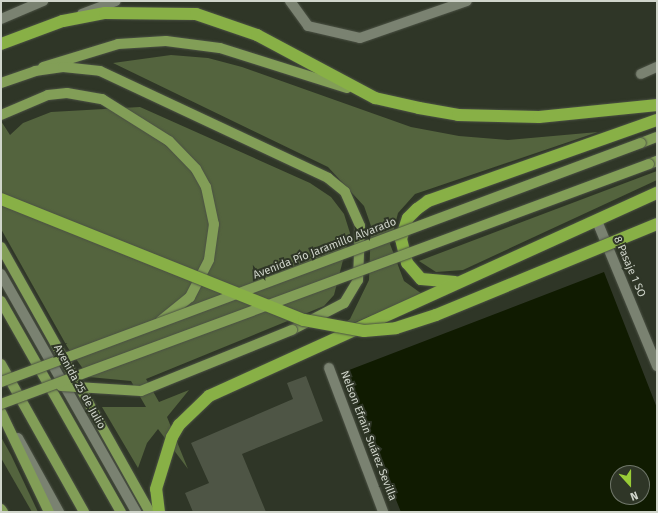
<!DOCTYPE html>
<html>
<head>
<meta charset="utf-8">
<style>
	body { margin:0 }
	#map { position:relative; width:658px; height:513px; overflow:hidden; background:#2f3627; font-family:"Fira Sans",sans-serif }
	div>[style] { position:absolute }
	.green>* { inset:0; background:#54643e }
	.water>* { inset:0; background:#101b01 }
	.building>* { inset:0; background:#4e5545 }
	.roads { filter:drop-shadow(0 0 1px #4b5144) drop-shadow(0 0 1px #4b5144) }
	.minor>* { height:10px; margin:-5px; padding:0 5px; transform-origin:5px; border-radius:5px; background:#7a8271 }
	.major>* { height:10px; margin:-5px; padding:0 5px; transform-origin:5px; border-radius:5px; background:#829e57 }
	.highway>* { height:12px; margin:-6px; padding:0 6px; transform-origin:6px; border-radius:6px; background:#88b046 }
	.bridges { filter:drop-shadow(0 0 1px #4b5144) drop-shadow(0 0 1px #4b5144) }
	.major-bridge>* { height:10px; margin:-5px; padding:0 5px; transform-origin:5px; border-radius:5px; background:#829e57 }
	.highway-bridge>* { height:12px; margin:-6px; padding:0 6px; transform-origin:6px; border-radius:6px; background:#88b046 }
	span { translate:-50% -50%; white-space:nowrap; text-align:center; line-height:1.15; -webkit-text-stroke:4px #2f3627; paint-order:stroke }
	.street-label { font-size:11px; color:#d0d5cb }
	.frame { position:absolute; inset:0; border:2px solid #d0d5cb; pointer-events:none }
	.north { position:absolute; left:610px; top:465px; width:40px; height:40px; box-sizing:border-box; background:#2f3627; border:1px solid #6f7669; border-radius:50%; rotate:159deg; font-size:11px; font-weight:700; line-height:16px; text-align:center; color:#d0d5cb }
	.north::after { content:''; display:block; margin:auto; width:14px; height:18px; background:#98cb37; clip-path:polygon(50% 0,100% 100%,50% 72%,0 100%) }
</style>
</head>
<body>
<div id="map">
	<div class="green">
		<i style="clip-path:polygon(171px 55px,208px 58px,242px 67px,411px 127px,459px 136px,508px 140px,598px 132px,415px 194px,398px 213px,390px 244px,404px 281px,422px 294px,330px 333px,350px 319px,369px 280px,371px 226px,364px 206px,328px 167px,113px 63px)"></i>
		<i style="clip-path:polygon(140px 107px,310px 183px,331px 197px,344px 214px,350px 233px,334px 295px,324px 306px,146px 379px,159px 402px,189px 390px,167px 417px,188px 469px,158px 429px,147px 443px,138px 468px,102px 407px,146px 407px,131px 381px,89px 377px,68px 348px,1px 229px,1px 121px,10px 135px,23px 123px,51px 112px)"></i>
		<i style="clip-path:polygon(657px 171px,657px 180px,463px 270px,436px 272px,419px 261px)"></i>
		<i style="clip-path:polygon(1px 437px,11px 455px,38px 512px,32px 512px,1px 458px)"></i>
	</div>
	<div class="water">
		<i style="clip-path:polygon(evenodd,604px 272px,657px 408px,657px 512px,401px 512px,344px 372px,604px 272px,618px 473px,642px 473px,642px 497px,618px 497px,618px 473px)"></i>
	</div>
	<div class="building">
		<i style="clip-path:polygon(306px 376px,323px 421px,242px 454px,266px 512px,193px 512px,185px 493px,209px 483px,191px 443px,293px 399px,287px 383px)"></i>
	</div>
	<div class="roads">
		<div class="minor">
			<i style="left:290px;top:1px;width:31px;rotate:54deg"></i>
			<i style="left:308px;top:26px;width:53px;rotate:13deg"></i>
			<i style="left:360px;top:38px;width:113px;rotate:-19.1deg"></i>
			<i style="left:82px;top:14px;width:36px;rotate:-21deg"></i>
			<i style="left:1px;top:19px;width:46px;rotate:-23.2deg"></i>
			<i style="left:641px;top:74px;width:17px;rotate:-24deg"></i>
			<i style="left:597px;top:221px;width:157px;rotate:67.5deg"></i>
			<i style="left:1px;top:274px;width:274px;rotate:60.4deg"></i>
			<i style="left:329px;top:368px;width:154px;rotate:69.4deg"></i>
			<i style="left:18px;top:438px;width:85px;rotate:61deg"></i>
		</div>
		<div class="major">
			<i style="left:43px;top:67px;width:78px;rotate:-17deg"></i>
			<i style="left:118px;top:44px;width:48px;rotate:-3.6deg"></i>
			<i style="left:166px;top:41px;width:54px;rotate:7.4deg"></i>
			<i style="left:220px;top:48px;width:133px;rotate:17.5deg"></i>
			<i style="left:1px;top:83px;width:36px;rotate:-19deg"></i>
			<i style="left:35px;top:71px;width:28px;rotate:-8deg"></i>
			<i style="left:63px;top:67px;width:37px;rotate:6deg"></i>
			<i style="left:100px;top:71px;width:252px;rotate:25.1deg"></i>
			<i style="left:328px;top:178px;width:22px;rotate:39deg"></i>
			<i style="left:345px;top:192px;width:37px;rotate:66deg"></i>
			<i style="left:360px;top:226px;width:54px;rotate:92.1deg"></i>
			<i style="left:358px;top:280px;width:27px;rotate:121deg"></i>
			<i style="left:344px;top:303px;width:59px;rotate:152.6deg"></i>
			<i style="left:1px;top:115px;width:51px;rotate:-23.1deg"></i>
			<i style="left:48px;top:95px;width:19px;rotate:-6deg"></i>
			<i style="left:67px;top:93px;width:36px;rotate:10deg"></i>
			<i style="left:102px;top:99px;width:79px;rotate:32.1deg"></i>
			<i style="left:169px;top:141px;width:39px;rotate:46deg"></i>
			<i style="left:196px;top:169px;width:21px;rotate:61deg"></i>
			<i style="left:206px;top:187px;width:38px;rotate:78deg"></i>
			<i style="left:214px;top:224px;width:36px;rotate:98deg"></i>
			<i style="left:209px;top:260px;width:42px;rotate:117.2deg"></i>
			<i style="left:190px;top:297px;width:38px;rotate:141deg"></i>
			<i style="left:641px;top:143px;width:17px;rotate:-21deg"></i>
			<i style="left:649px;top:164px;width:9px;rotate:-21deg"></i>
			<i style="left:1px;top:247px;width:304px;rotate:60.7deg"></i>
			<i style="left:1px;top:301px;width:243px;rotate:60.4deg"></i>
			<i style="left:1px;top:364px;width:170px;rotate:60.7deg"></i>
			<i style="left:1px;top:412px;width:111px;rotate:64.4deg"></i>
			<i style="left:1px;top:509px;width:4px;rotate:56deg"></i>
		</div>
		<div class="highway">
			<i style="left:1px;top:44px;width:66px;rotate:-20.4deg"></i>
			<i style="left:63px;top:21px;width:43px;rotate:-10.8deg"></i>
			<i style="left:105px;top:13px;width:91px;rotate:0.6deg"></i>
			<i style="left:196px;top:14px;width:65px;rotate:19deg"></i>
			<i style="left:257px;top:35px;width:134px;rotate:28.1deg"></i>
			<i style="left:375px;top:98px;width:45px;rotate:12.8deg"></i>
			<i style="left:419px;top:108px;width:40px;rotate:10deg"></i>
			<i style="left:458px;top:115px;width:81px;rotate:1.4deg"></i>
			<i style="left:539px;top:117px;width:119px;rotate:-5.8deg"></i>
			<i style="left:455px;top:282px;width:34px;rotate:-175deg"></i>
			<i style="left:421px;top:279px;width:21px;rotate:-131deg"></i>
			<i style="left:407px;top:263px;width:25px;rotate:-104deg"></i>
			<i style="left:401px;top:239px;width:22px;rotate:-72deg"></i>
			<i style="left:408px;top:218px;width:13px;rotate:-45deg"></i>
			<i style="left:417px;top:209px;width:14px;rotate:-36deg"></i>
			<i style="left:428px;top:201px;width:243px;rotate:-19.5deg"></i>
			<i style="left:159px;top:512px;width:23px;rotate:-97deg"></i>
			<i style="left:156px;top:489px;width:54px;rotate:-72.9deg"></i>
			<i style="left:172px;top:437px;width:14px;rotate:-60deg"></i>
			<i style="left:179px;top:425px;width:42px;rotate:-44deg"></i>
			<i style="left:209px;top:396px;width:492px;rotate:-24.4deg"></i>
		</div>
	</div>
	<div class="bridges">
		<div class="major-bridge">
			<i style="left:1px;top:382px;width:683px;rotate:-20.48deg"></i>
			<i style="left:61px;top:386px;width:80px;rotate:3.6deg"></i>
			<i style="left:141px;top:391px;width:163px;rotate:-22deg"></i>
			<i style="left:1px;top:404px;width:691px;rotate:-20.32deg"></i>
		</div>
		<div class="highway-bridge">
			<i style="left:1px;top:199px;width:326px;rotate:21.8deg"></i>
			<i style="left:304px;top:320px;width:61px;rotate:10.4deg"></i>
			<i style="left:364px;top:331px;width:32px;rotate:-5deg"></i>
			<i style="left:396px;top:328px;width:42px;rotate:-18deg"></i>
			<i style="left:436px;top:315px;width:239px;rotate:-22.4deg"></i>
		</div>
	</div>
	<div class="street-label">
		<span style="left:325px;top:249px;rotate:-21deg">Avenida Pío Jaramillo Alvarado</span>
		<span style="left:629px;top:267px;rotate:67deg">8 Pasaje 1 SO</span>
		<span style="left:79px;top:387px;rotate:61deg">Avenida 25 de Julio</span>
		<span style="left:368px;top:436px;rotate:69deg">Nelson Efraìn Suárez Sevilla</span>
	</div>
	<div class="frame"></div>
	<div class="north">N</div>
</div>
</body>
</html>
